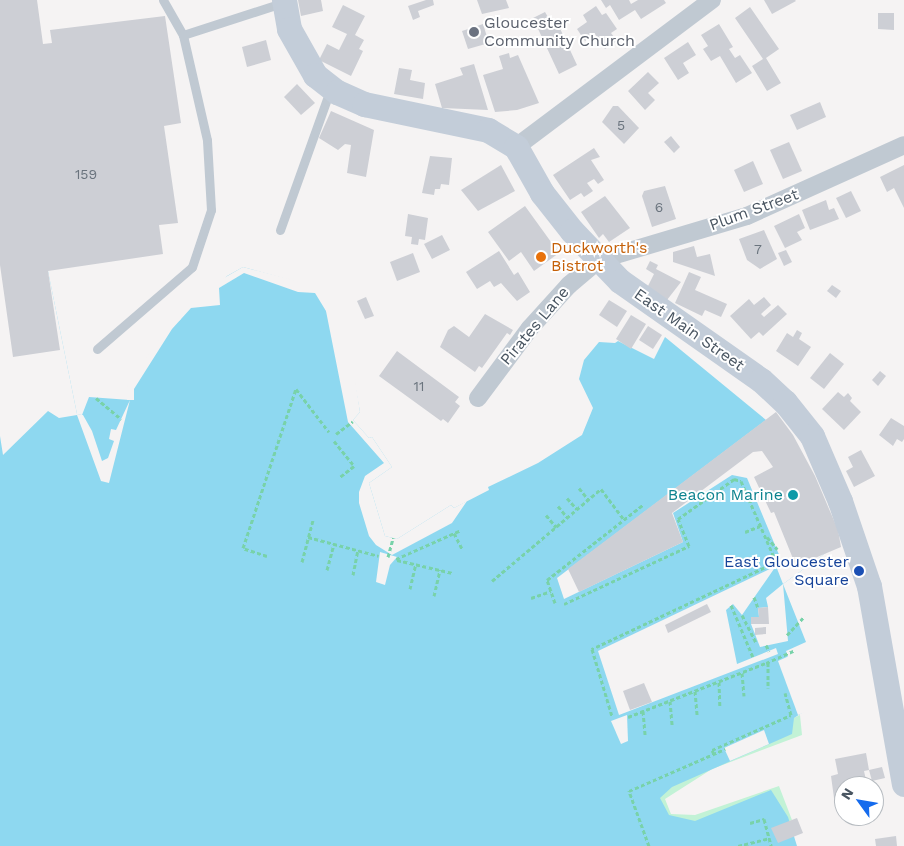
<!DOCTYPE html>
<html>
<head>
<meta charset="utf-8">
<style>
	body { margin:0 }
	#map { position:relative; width:904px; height:846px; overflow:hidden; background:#f5f3f3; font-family:"Work Sans",sans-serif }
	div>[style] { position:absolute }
	.green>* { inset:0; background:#c2f2d6 }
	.water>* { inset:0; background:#8ed8f0 }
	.pier>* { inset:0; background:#f5f3f3 }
	.building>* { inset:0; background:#cdcfd5 }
	.path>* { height:3px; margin-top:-1.5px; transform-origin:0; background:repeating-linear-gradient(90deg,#78d2a9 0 4px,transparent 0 6.5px) }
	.service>* { height:9px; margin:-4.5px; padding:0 4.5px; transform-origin:4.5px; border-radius:4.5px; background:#c0c9d2 }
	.minor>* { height:18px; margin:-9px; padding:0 9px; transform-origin:9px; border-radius:9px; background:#c0c9d2 }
	.secondary>* { height:25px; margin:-12.5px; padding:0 12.5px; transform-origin:12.5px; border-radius:12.5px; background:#c3cdd9 }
	.dots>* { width:14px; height:14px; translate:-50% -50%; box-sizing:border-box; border:2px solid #fff; border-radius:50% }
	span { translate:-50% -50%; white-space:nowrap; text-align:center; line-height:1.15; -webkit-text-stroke:4px #fff; paint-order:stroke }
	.number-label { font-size:14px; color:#6a747e }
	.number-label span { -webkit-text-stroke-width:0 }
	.worship-label { font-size:16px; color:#5b616d }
	.left { translate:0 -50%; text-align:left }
	.street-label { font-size:16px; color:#495561 }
	.food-label { font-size:16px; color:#c56008 }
	.culture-label { font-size:16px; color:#0d838f }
	.right { translate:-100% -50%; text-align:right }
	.transit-label { font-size:16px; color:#164399 }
	.north { position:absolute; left:834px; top:776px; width:50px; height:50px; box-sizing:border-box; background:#fff; border:1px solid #b6bbc0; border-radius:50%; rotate:302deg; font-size:14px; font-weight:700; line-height:20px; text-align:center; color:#495561 }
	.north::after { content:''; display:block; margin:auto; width:18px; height:22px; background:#156bed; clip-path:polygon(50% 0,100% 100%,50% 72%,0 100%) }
</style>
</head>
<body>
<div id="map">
	<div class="green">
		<i style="clip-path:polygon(800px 715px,802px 735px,712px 769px,665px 799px,671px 814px,695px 815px,779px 786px,792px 820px,771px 828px,679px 832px,650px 787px)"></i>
	</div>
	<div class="water">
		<i style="clip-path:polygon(0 0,9px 0,48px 271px,77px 414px,82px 415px,89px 397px,130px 400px,130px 385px,173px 324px,180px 320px,189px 305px,212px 300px,216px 287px,227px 276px,243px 267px,316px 287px,353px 373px,360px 412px,353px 420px,369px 438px,372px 437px,392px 467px,369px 483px,385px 536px,397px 539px,451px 505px,454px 508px,489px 490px,488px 487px,538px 463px,582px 435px,593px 408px,579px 379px,584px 360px,599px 342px,615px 343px,618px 341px,654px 359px,665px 337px,766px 420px,827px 552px,783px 584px,806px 642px,786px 651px,805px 711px,794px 718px,792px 734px,672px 787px,660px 798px,669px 815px,695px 821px,771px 790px,788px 817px,797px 846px,0 846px)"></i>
	</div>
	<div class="pier">
		<i style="clip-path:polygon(0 0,9px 0,48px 271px,77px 414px,83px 415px,92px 431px,102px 461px,108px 458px,114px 441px,109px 439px,111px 429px,116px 430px,130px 400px,127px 400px,128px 384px,171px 322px,178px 319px,188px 303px,210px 297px,217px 282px,243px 267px,320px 287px,333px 302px,352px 359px,360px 412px,353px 420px,369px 438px,372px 437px,392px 467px,369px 483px,385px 536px,397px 539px,451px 505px,454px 508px,467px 501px,452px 523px,392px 555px,376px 545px,369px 536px,359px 503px,359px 492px,365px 476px,384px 463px,348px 422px,326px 311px,315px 293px,298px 292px,244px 273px,219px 288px,220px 305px,191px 308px,172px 329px,134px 389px,134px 400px,130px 400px,109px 483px,101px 481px,77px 415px,59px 418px,48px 411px,3px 455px,0 436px)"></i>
		<i style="clip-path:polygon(766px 420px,827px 552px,783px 584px,788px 641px,760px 647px,751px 624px,751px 617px,759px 617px,758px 608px,768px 607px,766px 598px,783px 584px,776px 566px,742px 615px,733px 604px,726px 610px,737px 664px,776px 648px,778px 654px,619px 715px,598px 651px,776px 566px,780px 557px,747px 478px,732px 475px,673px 513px,683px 542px,564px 599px,557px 578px)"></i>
		<i style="clip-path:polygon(380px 552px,397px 557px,390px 565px,385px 585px,376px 582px)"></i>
		<i style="clip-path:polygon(789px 656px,808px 711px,798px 715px,778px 661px)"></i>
		<i style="clip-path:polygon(627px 715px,628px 741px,621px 744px,611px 721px)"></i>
		<i style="clip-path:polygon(764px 730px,769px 744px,730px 761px,724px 748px)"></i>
	</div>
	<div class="building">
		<i style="clip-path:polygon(0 0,37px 0,43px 44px,52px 43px,50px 30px,165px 16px,181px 123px,164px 126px,178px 223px,159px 225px,163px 254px,48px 271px,60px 350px,13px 357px,0 265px)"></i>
		<i style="clip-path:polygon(298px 0,321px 0,323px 11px,301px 16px)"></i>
		<i style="clip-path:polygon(426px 0,433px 0,434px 5px,418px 11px,420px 17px,413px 20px,408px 6px)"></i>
		<i style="clip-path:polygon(477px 0,506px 0,509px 8px,482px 14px)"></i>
		<i style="clip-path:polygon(601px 0,629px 0,631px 4px,638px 0,664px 0,666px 3px,641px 19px,635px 10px,619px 20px,610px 5px,606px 8px)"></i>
		<i style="clip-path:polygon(764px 0,795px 0,796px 1px,772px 14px)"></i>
		<i style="clip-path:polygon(343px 5px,365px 16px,355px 35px,364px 40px,359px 49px,363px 51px,351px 76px,319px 60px,327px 44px,339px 50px,347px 34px,332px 27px)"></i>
		<i style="clip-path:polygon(596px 6px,602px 15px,606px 13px,617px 29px,611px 33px,617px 41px,605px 49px,595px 34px,585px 41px,577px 29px,587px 22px,583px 15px)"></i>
		<i style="clip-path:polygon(750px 7px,779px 49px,766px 58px,781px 83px,767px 91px,752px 66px,763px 59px,735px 18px)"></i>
		<i style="clip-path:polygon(545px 12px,552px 24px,557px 22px,577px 65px,559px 74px,533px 18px)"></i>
		<i style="clip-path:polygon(878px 13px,894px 13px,894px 30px,878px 29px)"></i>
		<i style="clip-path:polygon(483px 24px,489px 43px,468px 49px,462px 31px)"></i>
		<i style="clip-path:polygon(719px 24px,733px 47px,729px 49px,735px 58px,740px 55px,752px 73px,736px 83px,720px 56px,711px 61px,703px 49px,708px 46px,701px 35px)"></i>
		<i style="clip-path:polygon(266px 40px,271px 60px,247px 67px,242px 47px)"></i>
		<i style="clip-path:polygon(688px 42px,696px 55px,683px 63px,689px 73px,678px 80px,664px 58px)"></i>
		<i style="clip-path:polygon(509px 53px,510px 58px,518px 55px,539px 103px,517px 110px,495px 112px,483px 75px,503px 69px,499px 56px)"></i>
		<i style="clip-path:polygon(474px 64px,488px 110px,442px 108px,435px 84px,463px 75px,460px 68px)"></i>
		<i style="clip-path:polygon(399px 68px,412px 70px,410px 80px,425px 83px,423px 99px,394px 94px)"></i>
		<i style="clip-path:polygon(648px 72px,659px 83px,648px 93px,655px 100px,645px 110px,628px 91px)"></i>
		<i style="clip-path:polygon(297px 84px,315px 103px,301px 115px,284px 97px)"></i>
		<i style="clip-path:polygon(820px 102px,826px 117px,797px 130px,790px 115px)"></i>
		<i style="clip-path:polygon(613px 106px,618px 106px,639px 128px,624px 144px,602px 122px)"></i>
		<i style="clip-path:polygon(331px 111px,374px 130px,366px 177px,347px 173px,351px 145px,345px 144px,338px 150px,319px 138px)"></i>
		<i style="clip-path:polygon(671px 136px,680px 147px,674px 153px,664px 142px)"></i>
		<i style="clip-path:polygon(789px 142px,802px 171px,783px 179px,770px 150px)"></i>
		<i style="clip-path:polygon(594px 148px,600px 157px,591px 160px,604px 180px,598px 184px,594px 179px,587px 183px,593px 191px,584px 197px,581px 193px,570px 200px,553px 175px)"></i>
		<i style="clip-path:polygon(430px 156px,452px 158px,449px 185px,441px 184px,440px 189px,435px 189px,434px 195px,422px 193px)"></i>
		<i style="clip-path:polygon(753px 161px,763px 184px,744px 192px,734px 170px)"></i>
		<i style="clip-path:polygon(501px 165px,515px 191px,478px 211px,461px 190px)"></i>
		<i style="clip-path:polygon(904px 165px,904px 208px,894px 188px,887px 192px,880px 177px)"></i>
		<i style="clip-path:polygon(665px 186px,676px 219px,652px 227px,642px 196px,644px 191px)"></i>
		<i style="clip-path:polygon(851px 191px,861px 211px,846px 218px,836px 198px)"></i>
		<i style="clip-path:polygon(605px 196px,630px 228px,609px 242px,603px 234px,599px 238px,581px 212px)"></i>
		<i style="clip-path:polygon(826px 200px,829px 210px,834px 208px,839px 219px,810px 230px,802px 210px)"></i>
		<i style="clip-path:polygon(525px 206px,559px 253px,534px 271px,521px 252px,509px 261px,488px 232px)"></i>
		<i style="clip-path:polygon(408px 214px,428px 218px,425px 240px,419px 239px,418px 245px,411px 244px,412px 237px,405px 236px)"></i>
		<i style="clip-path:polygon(799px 214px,805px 228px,797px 232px,802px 240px,785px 248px,774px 226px)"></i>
		<i style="clip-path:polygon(764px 230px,777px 259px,760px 269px,747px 260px,739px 239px)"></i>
		<i style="clip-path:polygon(442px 235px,450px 250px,432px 259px,424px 244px)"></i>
		<i style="clip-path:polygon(694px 246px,697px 257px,710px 254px,715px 276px,673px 262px,673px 252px)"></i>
		<i style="clip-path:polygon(786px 250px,792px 262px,784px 266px,778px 253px)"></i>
		<i style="clip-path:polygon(499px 251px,514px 275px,518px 272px,530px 292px,517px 301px,501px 283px,494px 287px,490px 281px,477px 289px,466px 272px)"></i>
		<i style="clip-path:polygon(413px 253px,420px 272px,397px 281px,390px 262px)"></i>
		<i style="clip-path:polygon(650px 261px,658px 265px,656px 269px,681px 282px,667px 300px,646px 290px,654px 274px,646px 269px)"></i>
		<i style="clip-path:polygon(689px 272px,701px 277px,695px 290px,727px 304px,721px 317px,705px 310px,702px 316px,675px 303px)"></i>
		<i style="clip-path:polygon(832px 285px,841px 291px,836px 298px,827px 291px)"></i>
		<i style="clip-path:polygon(366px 297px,374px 316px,365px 319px,357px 301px)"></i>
		<i style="clip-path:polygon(764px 297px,771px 305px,761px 314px,764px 317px,778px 305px,787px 314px,763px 336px,759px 332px,751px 339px,730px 316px,749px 299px,754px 305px)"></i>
		<i style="clip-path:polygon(609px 300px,627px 311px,617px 327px,599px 315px)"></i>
		<i style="clip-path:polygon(485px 314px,513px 330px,510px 335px,507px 333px,482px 368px,479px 366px,475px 372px,440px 347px,448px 330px,454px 326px,469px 337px)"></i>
		<i style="clip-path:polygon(631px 315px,646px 324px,631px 349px,616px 339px)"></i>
		<i style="clip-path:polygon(648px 326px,662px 335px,653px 349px,639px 340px)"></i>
		<i style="clip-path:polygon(797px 330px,802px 333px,799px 339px,811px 347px,798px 366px,776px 351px,787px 333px,793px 337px)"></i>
		<i style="clip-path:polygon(397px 351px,459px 397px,455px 402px,460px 406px,448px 423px,443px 419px,441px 421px,379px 376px)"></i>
		<i style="clip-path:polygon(830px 353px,844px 364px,824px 389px,810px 378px)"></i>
		<i style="clip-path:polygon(880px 371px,886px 376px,878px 386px,872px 380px)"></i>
		<i style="clip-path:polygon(838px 392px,844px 397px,848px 393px,852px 398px,850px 401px,861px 412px,844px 430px,822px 409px)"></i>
		<i style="clip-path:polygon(776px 412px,793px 435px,815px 476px,838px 530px,841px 547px,796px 566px,774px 512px,771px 513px,754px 477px,773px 467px,762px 451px,753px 452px,672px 513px,683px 542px,579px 592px,568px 569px)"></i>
		<i style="clip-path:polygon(891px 418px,904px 426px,904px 439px,902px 442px,897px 439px,893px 446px,879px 435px)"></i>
		<i style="clip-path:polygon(861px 450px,875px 476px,854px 487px,846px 471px,853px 467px,848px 457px)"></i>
		<i style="clip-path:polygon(707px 604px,711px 612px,668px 633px,665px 625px)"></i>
		<i style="clip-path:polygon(768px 607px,769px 624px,751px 624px,751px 617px,759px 617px,758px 608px)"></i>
		<i style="clip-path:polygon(766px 627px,766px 634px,755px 635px,755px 628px)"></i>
		<i style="clip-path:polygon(644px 683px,652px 702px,630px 710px,623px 691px)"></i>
		<i style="clip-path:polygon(866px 753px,869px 770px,864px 771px,866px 780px,842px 785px,844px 796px,834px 798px,831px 776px,838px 774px,835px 759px)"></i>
		<i style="clip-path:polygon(882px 767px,885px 778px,872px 781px,869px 770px)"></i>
		<i style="clip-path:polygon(797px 818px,803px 833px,778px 843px,771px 828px)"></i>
		<i style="clip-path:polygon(896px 836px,897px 846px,876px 846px,875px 839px)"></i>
	</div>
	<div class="path">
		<i style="left:96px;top:398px;width:33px;rotate:40deg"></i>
		<i style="left:336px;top:434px;width:21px;rotate:-37deg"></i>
		<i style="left:334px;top:441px;width:32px;rotate:51deg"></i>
		<i style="left:354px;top:466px;width:18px;rotate:142deg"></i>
		<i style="left:579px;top:488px;width:14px;rotate:51deg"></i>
		<i style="left:567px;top:498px;width:15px;rotate:48deg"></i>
		<i style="left:558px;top:506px;width:14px;rotate:51deg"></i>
		<i style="left:546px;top:515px;width:16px;rotate:50deg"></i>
		<i style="left:745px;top:532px;width:16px;rotate:-22deg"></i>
		<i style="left:454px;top:533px;width:18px;rotate:63deg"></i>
		<i style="left:308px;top:537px;width:73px;rotate:15deg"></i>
		<i style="left:767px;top:537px;width:16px;rotate:50deg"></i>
		<i style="left:267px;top:556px;width:25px;rotate:-162deg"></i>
		<i style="left:243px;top:548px;width:168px;rotate:-71.6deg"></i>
		<i style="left:296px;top:389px;width:54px;rotate:52.5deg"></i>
		<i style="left:388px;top:557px;width:20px;rotate:-75deg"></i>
		<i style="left:396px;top:559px;width:71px;rotate:-24deg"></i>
		<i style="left:397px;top:560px;width:57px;rotate:13.1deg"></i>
		<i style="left:302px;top:562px;width:43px;rotate:-75.3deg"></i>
		<i style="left:327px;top:570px;width:27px;rotate:-75deg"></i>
		<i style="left:353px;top:575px;width:25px;rotate:-79deg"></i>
		<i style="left:492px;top:581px;width:143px;rotate:-40.2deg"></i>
		<i style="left:601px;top:489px;width:38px;rotate:53deg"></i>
		<i style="left:410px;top:589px;width:26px;rotate:-77deg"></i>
		<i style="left:434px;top:596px;width:27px;rotate:-77deg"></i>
		<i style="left:754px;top:597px;width:12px;rotate:70deg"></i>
		<i style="left:531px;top:598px;width:21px;rotate:-19deg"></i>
		<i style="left:555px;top:603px;width:24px;rotate:-109deg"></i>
		<i style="left:547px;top:580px;width:123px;rotate:-38.1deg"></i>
		<i style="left:564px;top:604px;width:138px;rotate:-24.9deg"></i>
		<i style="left:689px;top:546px;width:29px;rotate:-112deg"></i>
		<i style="left:678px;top:519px;width:69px;rotate:-35.5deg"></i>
		<i style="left:734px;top:479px;width:7px;rotate:16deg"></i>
		<i style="left:741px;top:481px;width:88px;rotate:66.6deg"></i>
		<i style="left:776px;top:562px;width:204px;rotate:154.7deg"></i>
		<i style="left:592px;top:649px;width:70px;rotate:73.4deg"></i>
		<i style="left:731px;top:605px;width:56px;rotate:67.1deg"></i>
		<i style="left:742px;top:615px;width:30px;rotate:63deg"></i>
		<i style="left:787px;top:635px;width:26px;rotate:-47deg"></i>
		<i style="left:766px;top:645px;width:7px;rotate:63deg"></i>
		<i style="left:766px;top:663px;width:30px;rotate:-24deg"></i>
		<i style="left:742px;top:673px;width:23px;rotate:85deg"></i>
		<i style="left:719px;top:682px;width:24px;rotate:88deg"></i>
		<i style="left:695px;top:691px;width:25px;rotate:85deg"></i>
		<i style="left:670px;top:701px;width:24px;rotate:85deg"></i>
		<i style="left:643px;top:711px;width:25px;rotate:85deg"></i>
		<i style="left:628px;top:717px;width:150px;rotate:-21.4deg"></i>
		<i style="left:768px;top:662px;width:26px;rotate:90deg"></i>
		<i style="left:714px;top:754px;width:4px;rotate:-117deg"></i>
		<i style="left:712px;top:750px;width:86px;rotate:-23.9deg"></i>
		<i style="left:791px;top:715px;width:23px;rotate:-105deg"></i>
		<i style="left:750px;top:823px;width:15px;rotate:-16deg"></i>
		<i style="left:764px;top:819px;width:28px;rotate:75deg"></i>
		<i style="left:649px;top:846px;width:59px;rotate:-110deg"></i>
		<i style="left:629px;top:791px;width:105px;rotate:-23.6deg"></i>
		<i style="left:738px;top:846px;width:32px;rotate:-14deg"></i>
	</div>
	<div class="service">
		<i style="left:163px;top:0;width:40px;rotate:60.3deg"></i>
		<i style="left:183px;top:35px;width:104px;rotate:-17.9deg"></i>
		<i style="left:280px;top:230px;width:149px;rotate:-70.3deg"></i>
		<i style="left:97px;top:349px;width:125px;rotate:-40.8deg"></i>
		<i style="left:192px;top:267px;width:60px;rotate:-71.6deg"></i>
		<i style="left:211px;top:210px;width:70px;rotate:-93.3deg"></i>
		<i style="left:207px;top:140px;width:108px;rotate:-102.9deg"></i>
	</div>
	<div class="minor">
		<i style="left:516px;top:147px;width:245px;rotate:-36.9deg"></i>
		<i style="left:478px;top:398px;width:87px;rotate:-53.4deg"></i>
		<i style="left:530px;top:328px;width:58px;rotate:-47.8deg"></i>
		<i style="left:569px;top:285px;width:39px;rotate:-40deg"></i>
		<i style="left:599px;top:260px;width:154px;rotate:-16.6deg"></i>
		<i style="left:747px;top:216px;width:172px;rotate:-24.3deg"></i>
	</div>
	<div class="secondary">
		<i style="left:284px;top:0;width:29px;rotate:80deg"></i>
		<i style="left:289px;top:29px;width:53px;rotate:60.5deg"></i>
		<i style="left:315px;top:75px;width:28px;rotate:38deg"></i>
		<i style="left:337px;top:92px;width:30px;rotate:24deg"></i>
		<i style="left:364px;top:104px;width:127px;rotate:11.8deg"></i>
		<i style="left:488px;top:130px;width:33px;rotate:31deg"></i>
		<i style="left:516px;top:147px;width:53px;rotate:60.5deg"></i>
		<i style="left:542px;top:193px;width:48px;rotate:51.7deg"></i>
		<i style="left:572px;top:231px;width:69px;rotate:46.2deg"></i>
		<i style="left:620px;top:281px;width:172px;rotate:35.1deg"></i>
		<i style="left:761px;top:380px;width:33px;rotate:43deg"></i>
		<i style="left:785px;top:402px;width:43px;rotate:51.5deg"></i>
		<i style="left:812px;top:436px;width:71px;rotate:66.7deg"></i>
		<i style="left:840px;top:501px;width:90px;rotate:71.2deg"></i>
		<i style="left:869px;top:586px;width:201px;rotate:80deg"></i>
	</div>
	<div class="dots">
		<i style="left:474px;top:32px;background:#6b7280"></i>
		<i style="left:541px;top:257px;background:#e8710a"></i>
		<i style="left:793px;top:495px;background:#0f9aa8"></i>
		<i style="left:859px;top:571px;background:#1a4fb4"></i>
	</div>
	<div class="number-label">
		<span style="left:621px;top:125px">5</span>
		<span style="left:86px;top:174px">159</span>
		<span style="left:659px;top:207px">6</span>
		<span style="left:758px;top:249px">7</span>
		<span style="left:419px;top:386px">11</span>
	</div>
	<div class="worship-label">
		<span class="left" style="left:484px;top:32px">Gloucester<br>Community Church</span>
	</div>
	<div class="street-label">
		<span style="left:754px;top:210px;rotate:-20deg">Plum Street</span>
		<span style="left:535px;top:326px;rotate:-50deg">Pirates Lane</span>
		<span style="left:689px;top:330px;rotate:35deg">East Main Street</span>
	</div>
	<div class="food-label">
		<span class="left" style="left:551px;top:257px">Duckworth's<br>Bistrot</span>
	</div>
	<div class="culture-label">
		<span class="right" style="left:783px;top:495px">Beacon Marine</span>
	</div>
	<div class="transit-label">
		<span class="right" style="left:849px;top:571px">East Gloucester<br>Square</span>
	</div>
	<div class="north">N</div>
</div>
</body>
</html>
